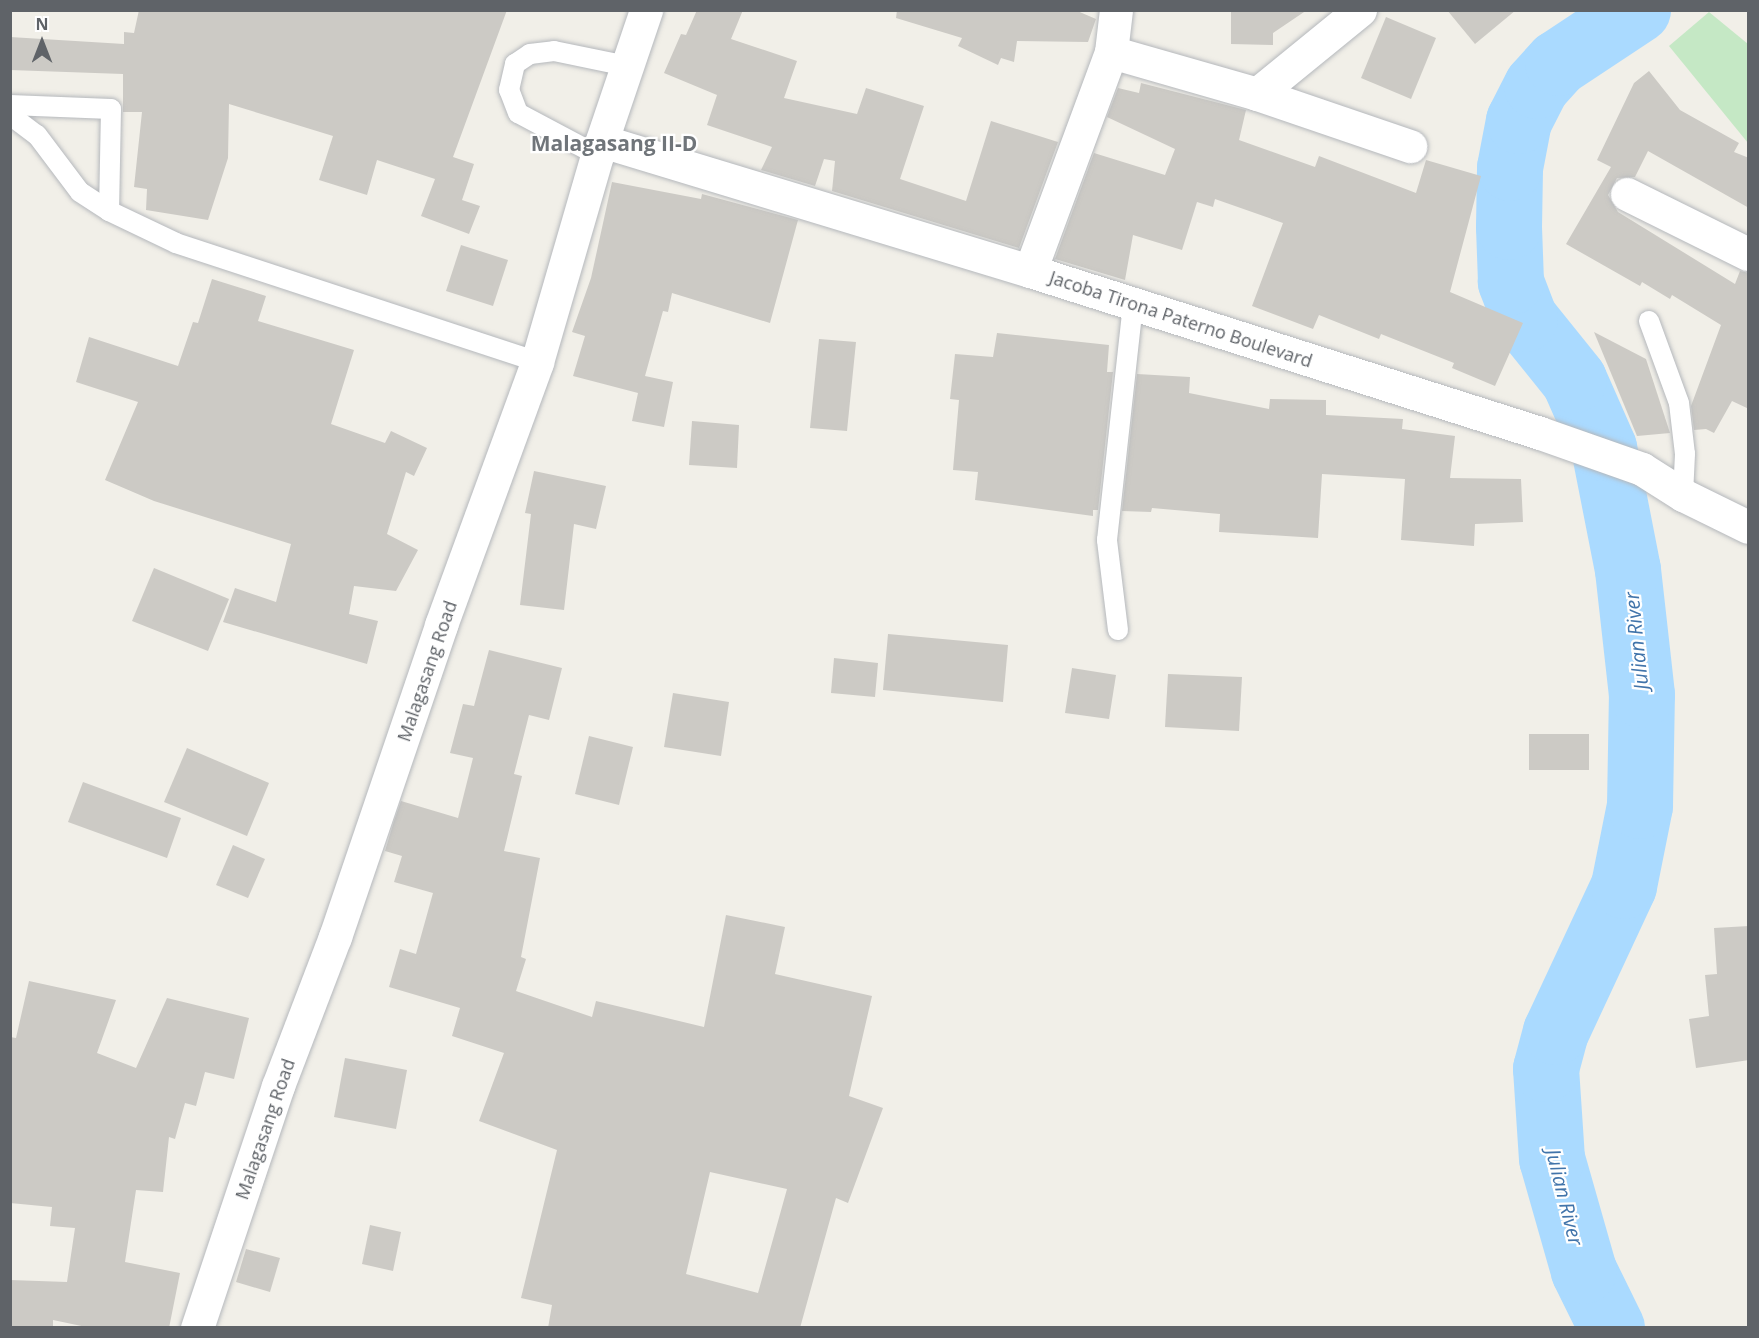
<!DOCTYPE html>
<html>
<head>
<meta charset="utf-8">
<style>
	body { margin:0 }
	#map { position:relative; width:1759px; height:1338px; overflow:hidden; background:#f1efe8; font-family:"Open Sans",sans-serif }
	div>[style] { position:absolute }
	.green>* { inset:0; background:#c5e8c5 }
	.river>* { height:66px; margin:-33px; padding:0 33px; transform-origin:33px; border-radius:33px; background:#aadaff }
	.building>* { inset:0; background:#cccac5 }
	.roads { filter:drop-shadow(0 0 2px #b5b8bc) drop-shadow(0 0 2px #b5b8bc) }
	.lane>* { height:20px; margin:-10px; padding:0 10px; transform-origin:10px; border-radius:10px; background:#fff }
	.street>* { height:33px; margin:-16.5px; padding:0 16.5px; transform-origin:16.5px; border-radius:16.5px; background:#fff }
	.secondary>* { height:33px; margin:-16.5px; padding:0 16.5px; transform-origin:16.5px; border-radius:16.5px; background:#fff }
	span { translate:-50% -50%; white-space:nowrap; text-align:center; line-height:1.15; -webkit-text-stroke:4.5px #fff; paint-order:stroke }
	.street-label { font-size:18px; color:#5f6368 }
	.water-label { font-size:20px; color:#4174aa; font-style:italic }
	.quarter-label { font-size:21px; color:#70757a; font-weight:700 }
	.frame { position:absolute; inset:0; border:12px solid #5f6368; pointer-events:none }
	.north { position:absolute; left:12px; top:12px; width:60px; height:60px; -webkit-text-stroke:4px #fff; paint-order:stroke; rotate:0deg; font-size:16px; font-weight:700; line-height:24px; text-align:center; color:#5f6368 }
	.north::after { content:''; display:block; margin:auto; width:21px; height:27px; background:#5f6368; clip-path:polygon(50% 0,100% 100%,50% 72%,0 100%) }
</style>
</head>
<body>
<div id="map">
	<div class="green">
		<i style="clip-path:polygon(1709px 12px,1748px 44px,1748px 143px,1669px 46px)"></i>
	</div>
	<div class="river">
		<i style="left:1612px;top:1328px;width:64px;rotate:-116.2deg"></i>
		<i style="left:1584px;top:1271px;width:116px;rotate:-105.9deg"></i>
		<i style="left:1552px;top:1159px;width:90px;rotate:-93.8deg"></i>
		<i style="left:1546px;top:1069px;width:38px;rotate:-75deg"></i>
		<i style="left:1556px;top:1032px;width:161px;rotate:-65deg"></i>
		<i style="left:1624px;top:886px;width:82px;rotate:-78.7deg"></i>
		<i style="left:1640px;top:806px;width:111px;rotate:-89deg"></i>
		<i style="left:1642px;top:695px;width:126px;rotate:-96.4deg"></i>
		<i style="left:1628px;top:570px;width:124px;rotate:-101.1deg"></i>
		<i style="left:1604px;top:448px;width:74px;rotate:-113.8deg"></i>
		<i style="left:1574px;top:380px;width:78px;rotate:-128.8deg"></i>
		<i style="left:1525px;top:319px;width:40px;rotate:-111deg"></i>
		<i style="left:1511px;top:282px;width:55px;rotate:-92.1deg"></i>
		<i style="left:1509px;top:227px;width:59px;rotate:-89deg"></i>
		<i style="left:1510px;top:168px;width:48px;rotate:-79.2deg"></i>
		<i style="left:1519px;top:121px;width:39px;rotate:-63deg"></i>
		<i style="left:1537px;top:86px;width:31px;rotate:-48deg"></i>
		<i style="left:1558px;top:63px;width:96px;rotate:-33.5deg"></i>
	</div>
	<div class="building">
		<i style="clip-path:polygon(139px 10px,507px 10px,453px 157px,474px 164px,462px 200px,480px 206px,469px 234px,421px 216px,435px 179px,377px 160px,367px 195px,319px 180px,333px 136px,229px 104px,228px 158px,208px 220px,146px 210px,147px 189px,134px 187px,142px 112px,123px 112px,123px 74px,10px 70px,10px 37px,124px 44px,124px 32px,134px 33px)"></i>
		<i style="clip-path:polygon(697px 10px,743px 10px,731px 39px,797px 61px,784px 98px,857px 114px,866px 88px,924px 106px,900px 179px,966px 201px,991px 121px,1058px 142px,1019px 248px,832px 191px,835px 161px,824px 159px,815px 186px,761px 170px,772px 147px,707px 125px,717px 95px,664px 73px,681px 34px,686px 35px)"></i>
		<i style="clip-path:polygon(897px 10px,1075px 10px,1096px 19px,1088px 42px,1017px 41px,1014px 62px,1001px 58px,998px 65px,958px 46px,962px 38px,896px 18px)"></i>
		<i style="clip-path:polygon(1231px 10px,1307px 10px,1273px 33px,1273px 45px,1231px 44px)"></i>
		<i style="clip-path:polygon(1447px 10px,1516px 10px,1475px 44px)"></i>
		<i style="clip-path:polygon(1386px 17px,1436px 38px,1411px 99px,1361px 78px)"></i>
		<i style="clip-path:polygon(1649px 71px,1680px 110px,1739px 143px,1734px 152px,1749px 158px,1749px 208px,1648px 151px,1635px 177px,1617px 178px,1608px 195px,1618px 212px,1735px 284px,1740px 271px,1749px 273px,1749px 409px,1732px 401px,1714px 433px,1706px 429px,1694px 430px,1691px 406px,1721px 325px,1672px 295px,1670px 299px,1642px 282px,1640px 286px,1566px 244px,1611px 167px,1597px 160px,1634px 83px)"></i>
		<i style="clip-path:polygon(1141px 83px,1246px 110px,1239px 140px,1315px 167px,1319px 156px,1416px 193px,1426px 160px,1481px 176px,1450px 292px,1523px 323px,1495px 386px,1452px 368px,1454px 363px,1381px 334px,1379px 339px,1319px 315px,1313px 329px,1252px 306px,1283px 223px,1215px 199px,1213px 207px,1197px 202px,1182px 250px,1133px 235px,1125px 280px,1055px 259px,1094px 153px,1165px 175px,1175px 149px,1107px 117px,1118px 88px,1139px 93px)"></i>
		<i style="clip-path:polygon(612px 182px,701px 199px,702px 194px,798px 220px,770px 323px,672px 293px,668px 312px,663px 311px,645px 376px,673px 382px,664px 427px,632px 421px,638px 393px,573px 376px,585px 336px,572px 332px,591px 278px)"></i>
		<i style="clip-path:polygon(461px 245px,508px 260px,493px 306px,446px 291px)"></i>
		<i style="clip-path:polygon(212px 279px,266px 296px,258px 321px,354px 350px,331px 424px,385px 443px,391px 431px,427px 448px,414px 476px,406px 472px,387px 534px,418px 550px,396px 591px,354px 586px,349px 614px,378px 621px,367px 664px,223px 622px,235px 588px,276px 602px,291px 544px,154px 501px,105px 480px,138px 402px,76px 382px,89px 337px,178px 366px,193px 322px,198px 323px)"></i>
		<i style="clip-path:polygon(1594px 332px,1646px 359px,1670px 433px,1637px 436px)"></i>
		<i style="clip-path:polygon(997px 333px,1109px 345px,1107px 372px,1113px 372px,1098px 510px,1093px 510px,1093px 516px,975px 500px,978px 472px,953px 470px,959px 400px,950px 399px,955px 354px,993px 357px)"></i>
		<i style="clip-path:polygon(819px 339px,856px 342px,847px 431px,810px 428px)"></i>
		<i style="clip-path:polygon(1137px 374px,1190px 377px,1189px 393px,1269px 409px,1270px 399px,1326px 400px,1326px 415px,1403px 419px,1402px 429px,1455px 436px,1450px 478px,1521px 479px,1523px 522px,1475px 524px,1474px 546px,1401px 540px,1405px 479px,1322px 474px,1318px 538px,1219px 532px,1220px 514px,1152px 508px,1151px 512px,1122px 511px)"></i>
		<i style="clip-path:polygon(692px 421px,739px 425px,737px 468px,689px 465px)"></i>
		<i style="clip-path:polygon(534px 471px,606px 486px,596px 529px,574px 524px,564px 610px,520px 605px,531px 514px,525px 513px)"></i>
		<i style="clip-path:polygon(154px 568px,229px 599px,208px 651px,132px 621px)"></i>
		<i style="clip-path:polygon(888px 634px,1008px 645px,1003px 702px,883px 690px)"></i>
		<i style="clip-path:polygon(evenodd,489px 650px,562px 668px,549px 720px,529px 715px,514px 774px,522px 776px,504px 851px,540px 858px,521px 957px,526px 959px,516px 991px,592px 1017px,596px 1001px,704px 1027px,726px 915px,785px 927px,775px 974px,872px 996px,849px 1096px,883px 1108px,848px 1203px,836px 1198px,800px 1328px,548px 1328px,552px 1305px,521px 1298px,557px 1150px,479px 1121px,504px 1053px,452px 1036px,460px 1008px,389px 987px,400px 949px,416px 954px,433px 893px,394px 882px,402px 856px,385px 851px,394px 821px,401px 801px,458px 818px,473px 758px,450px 753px,463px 704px,474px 706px,489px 650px,710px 1172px,787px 1189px,758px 1293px,686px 1274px,710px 1172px)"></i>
		<i style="clip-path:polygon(834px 658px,878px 663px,875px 697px,831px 693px)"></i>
		<i style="clip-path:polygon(1072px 668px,1116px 675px,1109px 719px,1065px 713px)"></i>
		<i style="clip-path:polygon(1168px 674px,1242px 677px,1239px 731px,1165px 727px)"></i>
		<i style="clip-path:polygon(673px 693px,729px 702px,721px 756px,664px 747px)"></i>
		<i style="clip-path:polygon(1529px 734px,1589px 734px,1589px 770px,1529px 770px)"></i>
		<i style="clip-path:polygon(589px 736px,633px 747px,619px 805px,575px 794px)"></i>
		<i style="clip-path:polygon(187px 748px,269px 783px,247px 836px,164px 802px)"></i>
		<i style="clip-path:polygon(83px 782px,181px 818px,167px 858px,68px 822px)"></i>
		<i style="clip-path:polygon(233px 845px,265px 859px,248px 898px,216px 885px)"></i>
		<i style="clip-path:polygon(1749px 926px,1749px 1060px,1696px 1068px,1689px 1019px,1709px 1016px,1705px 975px,1717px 974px,1714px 928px)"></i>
		<i style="clip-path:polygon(29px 981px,116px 1000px,97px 1053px,136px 1068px,167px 998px,249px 1018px,234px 1079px,205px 1072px,196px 1106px,185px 1103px,175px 1139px,169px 1137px,163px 1192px,136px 1190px,125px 1262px,180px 1273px,169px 1328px,91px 1328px,53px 1320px,53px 1328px,10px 1328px,10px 1280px,67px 1282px,75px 1228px,50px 1226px,52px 1207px,10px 1203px,10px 1037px,16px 1038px)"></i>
		<i style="clip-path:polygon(345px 1058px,407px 1070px,396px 1129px,334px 1117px)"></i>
		<i style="clip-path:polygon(370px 1225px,401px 1232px,393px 1271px,362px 1264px)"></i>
		<i style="clip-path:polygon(246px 1249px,280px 1258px,270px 1292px,236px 1282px)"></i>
	</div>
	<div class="roads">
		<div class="lane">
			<i style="left:10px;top:105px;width:101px;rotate:2.3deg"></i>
			<i style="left:111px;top:109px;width:102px;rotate:91.1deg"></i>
			<i style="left:10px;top:115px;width:34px;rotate:37deg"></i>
			<i style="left:37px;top:135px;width:71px;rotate:53deg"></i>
			<i style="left:80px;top:192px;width:35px;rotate:33deg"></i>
			<i style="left:109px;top:211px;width:74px;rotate:25.5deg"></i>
			<i style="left:176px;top:243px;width:380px;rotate:18.2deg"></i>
			<i style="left:597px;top:155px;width:89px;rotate:-152deg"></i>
			<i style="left:518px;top:113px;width:25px;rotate:-111deg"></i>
			<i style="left:509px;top:90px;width:27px;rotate:-77deg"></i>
			<i style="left:515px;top:64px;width:18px;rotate:-34deg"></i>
			<i style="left:530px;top:54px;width:24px;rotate:-7deg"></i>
			<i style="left:554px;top:51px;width:75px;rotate:11.6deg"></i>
			<i style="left:1649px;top:321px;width:87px;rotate:69.9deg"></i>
			<i style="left:1679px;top:403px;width:51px;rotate:83.3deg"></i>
			<i style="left:1685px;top:454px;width:41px;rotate:92.8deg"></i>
			<i style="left:1118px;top:630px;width:91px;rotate:-97deg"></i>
			<i style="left:1107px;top:540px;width:237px;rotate:-83.7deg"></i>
		</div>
		<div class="street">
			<i style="left:1111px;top:52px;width:42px;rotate:-83.2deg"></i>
			<i style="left:1257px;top:94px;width:162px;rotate:18.8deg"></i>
			<i style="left:1627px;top:194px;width:135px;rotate:26.4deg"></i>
			<i style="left:1030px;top:271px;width:233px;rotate:-69.7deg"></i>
			<i style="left:1111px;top:52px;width:152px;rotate:16deg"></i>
			<i style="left:1257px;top:94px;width:133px;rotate:-39.2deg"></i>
		</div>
		<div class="secondary">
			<i style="left:602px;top:141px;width:447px;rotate:16.9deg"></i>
			<i style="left:1030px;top:271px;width:535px;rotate:17.62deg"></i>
			<i style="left:1540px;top:433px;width:108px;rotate:19.4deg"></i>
			<i style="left:1642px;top:469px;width:49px;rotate:32.4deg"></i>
			<i style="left:1683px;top:495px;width:72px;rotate:26.2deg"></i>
			<i style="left:197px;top:1328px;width:255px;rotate:-71.5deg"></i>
			<i style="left:278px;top:1086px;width:160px;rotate:-69.1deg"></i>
			<i style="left:335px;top:937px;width:330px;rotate:-71.2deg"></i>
			<i style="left:441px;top:625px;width:280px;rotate:-69.9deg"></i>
			<i style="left:537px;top:362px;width:216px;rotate:-73.8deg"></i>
			<i style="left:597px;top:155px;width:153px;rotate:-71.3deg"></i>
		</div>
	</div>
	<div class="street-label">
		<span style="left:1181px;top:319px;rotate:18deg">Jacoba Tirona Paterno Boulevard</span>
		<span style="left:427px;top:671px;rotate:-71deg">Malagasang Road</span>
		<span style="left:265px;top:1129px;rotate:-71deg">Malagasang Road</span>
	</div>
	<div class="water-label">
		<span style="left:1636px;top:641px;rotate:-96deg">Julian River</span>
		<span style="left:1565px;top:1197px;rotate:76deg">Julian River</span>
	</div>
	<div class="quarter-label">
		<span style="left:614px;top:143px">Malagasang II-D</span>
	</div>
	<div class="frame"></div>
	<div class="north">N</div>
</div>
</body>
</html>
